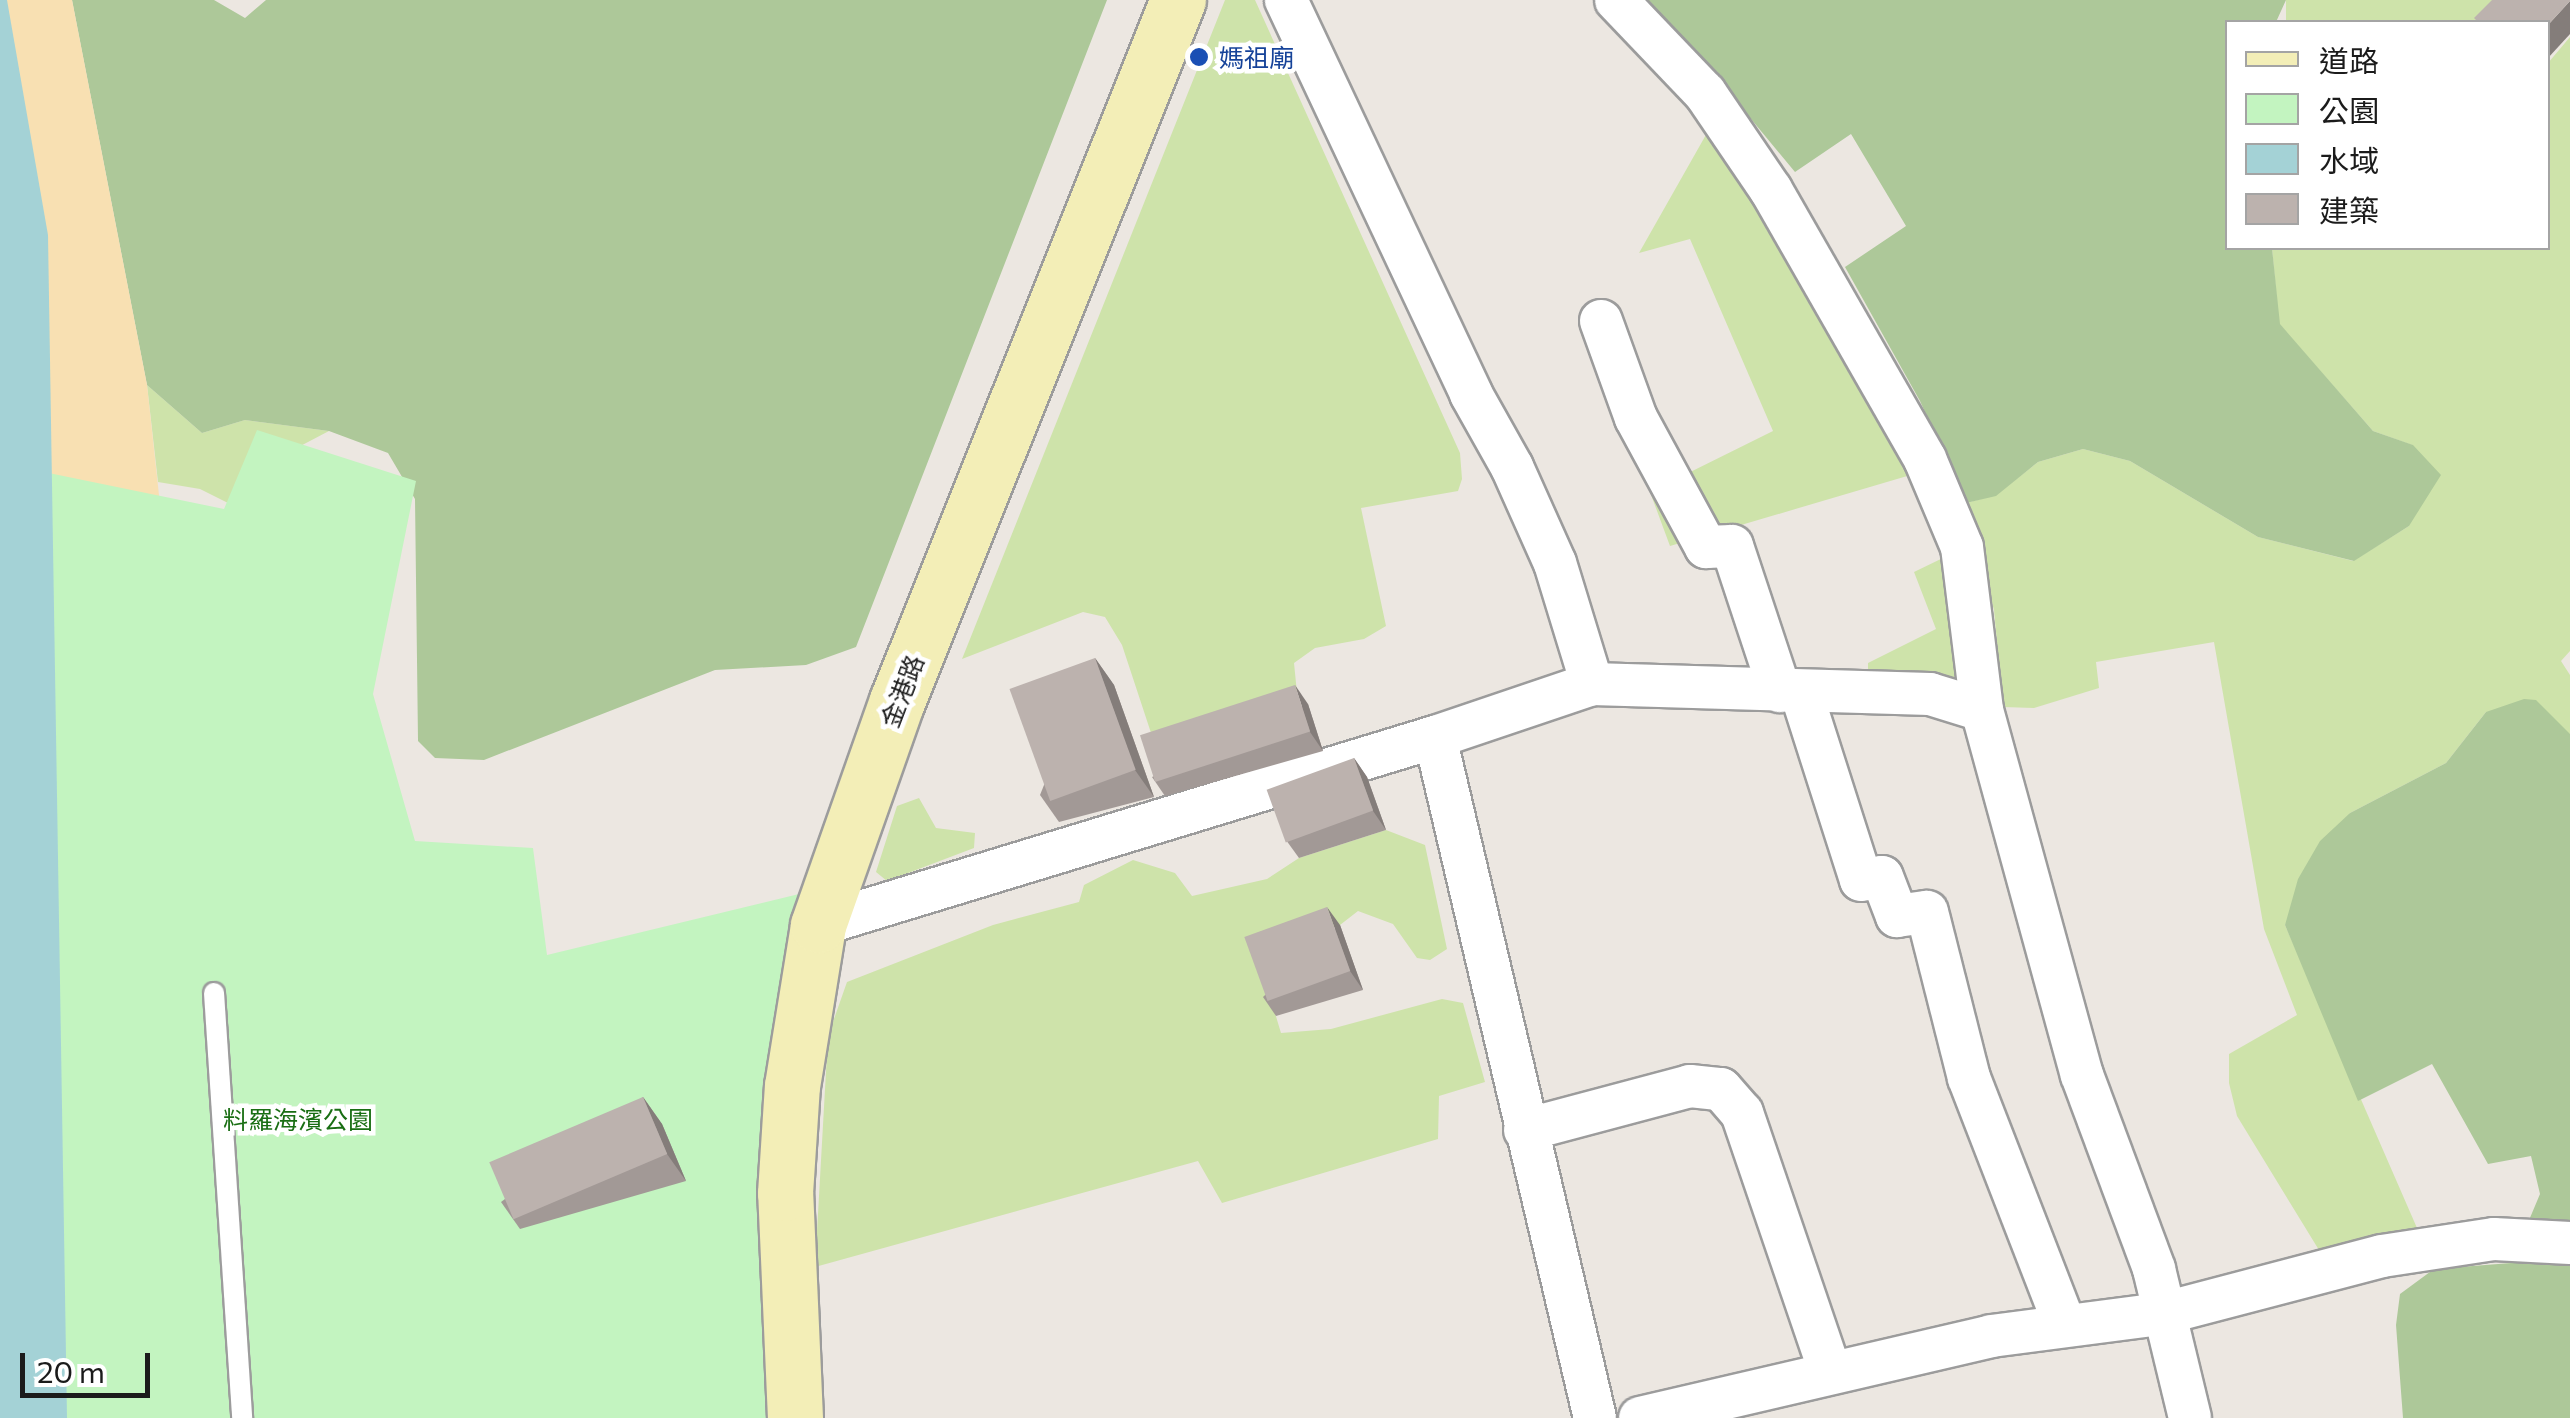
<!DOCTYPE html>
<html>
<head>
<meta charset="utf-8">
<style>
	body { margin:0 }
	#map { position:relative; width:2570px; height:1418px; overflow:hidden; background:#ece7e1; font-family:Commissioner,"Noto Sans TC",sans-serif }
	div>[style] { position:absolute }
	.grass>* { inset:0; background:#cee3aa; transform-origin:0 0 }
	.forest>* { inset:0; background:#adc899 }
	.sand>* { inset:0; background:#f8e0b2 }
	.park>* { inset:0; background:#c3f4c0 }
	.water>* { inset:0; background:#a4d2d6 }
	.roads { filter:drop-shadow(2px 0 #9c9c9c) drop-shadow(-2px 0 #9c9c9c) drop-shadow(0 2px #9c9c9c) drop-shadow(0 -2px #9c9c9c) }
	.lane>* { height:20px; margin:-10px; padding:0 10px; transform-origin:10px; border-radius:10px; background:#fff }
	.street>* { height:42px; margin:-21px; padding:0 21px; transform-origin:21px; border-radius:21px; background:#fff }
	.secondary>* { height:55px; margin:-27.5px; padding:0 27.5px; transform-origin:27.5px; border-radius:27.5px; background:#f3eeb7 }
	.wall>* { inset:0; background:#a29996 }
	.shaded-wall>* { inset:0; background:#847d7a }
	.building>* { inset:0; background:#bcb2ae; transform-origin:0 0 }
	.dots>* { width:28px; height:28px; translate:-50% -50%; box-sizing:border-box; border:5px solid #fff; border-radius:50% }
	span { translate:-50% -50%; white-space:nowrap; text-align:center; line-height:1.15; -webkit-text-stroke:9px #fff; paint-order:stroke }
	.transit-label { font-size:25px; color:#164399 }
	.left { translate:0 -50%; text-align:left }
	.street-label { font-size:25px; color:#1b1b1b }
	.park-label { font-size:25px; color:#196e13 }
	.legend { position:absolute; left:2225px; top:20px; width:325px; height:230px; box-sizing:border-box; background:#fff; border:2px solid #a4a4a4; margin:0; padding:12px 18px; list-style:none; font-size:30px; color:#1b1b1b }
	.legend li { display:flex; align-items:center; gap:20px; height:50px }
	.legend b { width:50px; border:2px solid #a4a4a4 }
	.scale { position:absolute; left:20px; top:1353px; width:130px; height:45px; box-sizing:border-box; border:5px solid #1b1b1b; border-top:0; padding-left:12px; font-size:30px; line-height:35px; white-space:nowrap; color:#1b1b1b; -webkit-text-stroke:8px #fff; paint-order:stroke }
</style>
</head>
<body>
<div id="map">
	<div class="grass">
		<div style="clip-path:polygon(1225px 0,1255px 0,1460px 453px,1462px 479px,1458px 491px,1361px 508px,1386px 626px,1364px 639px,1315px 648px,1294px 663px,1297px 693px,1154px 742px,1122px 645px,1105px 617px,1083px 612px,962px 659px)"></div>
		<div style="left:2286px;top:0;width:231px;height:24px"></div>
		<div style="clip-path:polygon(2570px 37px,2570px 651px,2561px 661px,2570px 675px,2570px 734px,2486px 712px,2446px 763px,2350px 813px,2285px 925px,2417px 1228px,2322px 1255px,2237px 1116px,2229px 1083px,2229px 1054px,2297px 1015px,2264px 929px,2214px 642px,2096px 662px,2099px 688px,2034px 708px,2003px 707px,1994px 610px,1966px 503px,1996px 495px,2038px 462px,2083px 449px,2130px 461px,2258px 537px,2353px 561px,2409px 526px,2412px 445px,2373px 431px,2279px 324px,2272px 248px,2548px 248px,2548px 63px)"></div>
		<div style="clip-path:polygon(1707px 133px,1767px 214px,1914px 474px,1670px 546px,1650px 492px,1773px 431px,1690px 239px,1639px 253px)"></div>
		<div style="clip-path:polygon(147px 385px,202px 433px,245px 420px,329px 431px,287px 453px,258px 518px,200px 489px,158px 482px)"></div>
		<div style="clip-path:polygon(1947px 556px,1969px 688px,1868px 678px,1868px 663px,1936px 629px,1914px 572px)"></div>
		<div style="clip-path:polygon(919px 798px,936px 828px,975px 833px,974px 848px,887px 881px,876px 872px,897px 806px)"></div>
		<div style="clip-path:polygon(1386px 830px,1425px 845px,1447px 949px,1430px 960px,1417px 958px,1393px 924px,1358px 911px,1340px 925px,1256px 950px,1281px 1033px,1331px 1029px,1442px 999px,1463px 1003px,1485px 1082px,1439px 1096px,1438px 1139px,1222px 1203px,1198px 1161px,815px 1267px,828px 1036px,847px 982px,993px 925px,1079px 902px,1084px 885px,1133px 860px,1175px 873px,1192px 896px,1267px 879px,1299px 858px)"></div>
	</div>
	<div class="forest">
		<div style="clip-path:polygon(72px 0,214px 0,245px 18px,266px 0,1107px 0,856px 647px,806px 665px,715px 670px,484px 760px,435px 758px,418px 741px,415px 499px,388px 453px,329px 431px,245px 420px,202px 433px,147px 385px)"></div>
		<div style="clip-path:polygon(1641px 0,2286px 0,2276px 22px,2228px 22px,2228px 248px,2272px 248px,2280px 324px,2373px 431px,2413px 445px,2441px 475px,2409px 526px,2354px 561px,2258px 537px,2130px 461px,2083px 449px,2038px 462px,1996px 496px,1966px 503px,1920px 401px,1845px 267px,1906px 226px,1851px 134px,1795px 172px,1694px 50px)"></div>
		<div style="clip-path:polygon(2524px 699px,2536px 700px,2570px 734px,2570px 1418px,2403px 1418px,2396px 1325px,2400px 1294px,2434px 1269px,2511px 1263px,2540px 1194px,2531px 1156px,2488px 1164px,2432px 1064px,2358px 1101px,2285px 925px,2298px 879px,2320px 841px,2350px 813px,2446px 763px,2486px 712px)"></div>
	</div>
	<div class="sand">
		<div style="clip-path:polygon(0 0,72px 0,147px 385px,164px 541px,0 1418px)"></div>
	</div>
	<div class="park">
		<div style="clip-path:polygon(257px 430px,416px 481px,373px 694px,415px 841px,533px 848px,547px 955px,832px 886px,795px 1418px,0 1418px,0 463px,224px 509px)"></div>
	</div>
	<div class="water">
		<div style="clip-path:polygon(0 0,7px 0,48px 235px,67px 1418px,0 1418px)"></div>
	</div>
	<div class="roads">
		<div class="lane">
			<div style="left:214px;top:993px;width:426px;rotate:86.2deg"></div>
		</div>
		<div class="street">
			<div style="left:1286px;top:0;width:435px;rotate:64.8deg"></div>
			<div style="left:1471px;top:394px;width:84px;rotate:60.7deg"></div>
			<div style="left:1512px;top:467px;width:105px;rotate:65.9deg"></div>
			<div style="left:1555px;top:563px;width:127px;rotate:73deg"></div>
			<div style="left:1592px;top:684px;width:166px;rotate:161.3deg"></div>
			<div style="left:1616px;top:0;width:129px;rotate:46.3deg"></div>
			<div style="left:1705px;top:93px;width:117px;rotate:55.8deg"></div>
			<div style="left:1771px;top:190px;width:310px;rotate:60.2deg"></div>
			<div style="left:1925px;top:459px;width:95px;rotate:67.2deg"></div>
			<div style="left:1962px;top:547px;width:164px;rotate:83deg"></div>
			<div style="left:1601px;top:321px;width:103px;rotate:70.2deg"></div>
			<div style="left:1636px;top:418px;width:147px;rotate:61.5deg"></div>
			<div style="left:1706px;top:547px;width:26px;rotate:-2deg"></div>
			<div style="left:1732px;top:546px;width:153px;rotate:71.7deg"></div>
			<div style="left:1592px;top:684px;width:338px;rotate:1.7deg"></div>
			<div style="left:1930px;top:694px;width:54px;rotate:17.1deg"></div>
			<div style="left:1982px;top:710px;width:378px;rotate:74.7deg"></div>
			<div style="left:2082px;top:1075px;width:207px;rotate:69.6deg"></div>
			<div style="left:2154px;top:1269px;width:153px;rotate:76.4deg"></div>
			<div style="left:1801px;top:692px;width:197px;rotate:72.3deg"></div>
			<div style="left:1861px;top:880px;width:21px;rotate:-8deg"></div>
			<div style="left:1882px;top:877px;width:42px;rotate:69deg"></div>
			<div style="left:1897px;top:916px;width:30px;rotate:-8deg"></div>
			<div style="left:1927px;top:912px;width:171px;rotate:75.8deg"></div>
			<div style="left:1969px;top:1078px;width:265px;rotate:68.8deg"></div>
			<div style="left:818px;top:925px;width:645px;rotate:-16.95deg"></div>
			<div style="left:1435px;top:737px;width:700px;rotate:76.78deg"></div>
			<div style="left:1525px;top:1130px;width:171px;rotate:-14.9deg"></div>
			<div style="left:1690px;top:1086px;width:31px;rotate:6deg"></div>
			<div style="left:1721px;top:1089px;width:32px;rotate:49deg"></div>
			<div style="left:1742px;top:1113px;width:273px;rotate:71.2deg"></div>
			<div style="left:1640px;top:1418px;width:360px;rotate:-13.1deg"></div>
			<div style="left:1991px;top:1336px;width:171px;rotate:-7.4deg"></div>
			<div style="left:2161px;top:1314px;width:228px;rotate:-14.7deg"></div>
			<div style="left:2382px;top:1256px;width:113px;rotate:-8.6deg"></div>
			<div style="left:2494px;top:1239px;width:76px;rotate:3deg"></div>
		</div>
		<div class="secondary">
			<div style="left:795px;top:1418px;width:225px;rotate:-92.5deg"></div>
			<div style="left:785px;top:1193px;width:107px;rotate:-86.3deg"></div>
			<div style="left:792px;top:1086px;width:163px;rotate:-80.8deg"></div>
			<div style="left:818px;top:925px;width:238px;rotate:-70.6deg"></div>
			<div style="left:897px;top:701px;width:755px;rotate:-68.16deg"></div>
		</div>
	</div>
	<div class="wall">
		<div style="clip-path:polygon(1095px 658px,1114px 685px,1154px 797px,1059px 822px,1040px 795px)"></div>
		<div style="clip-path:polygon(1308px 704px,1323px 751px,1165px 796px,1152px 777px)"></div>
		<div style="clip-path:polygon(1354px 758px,1367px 777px,1386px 830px,1299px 858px,1286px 840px)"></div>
		<div style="clip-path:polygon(1340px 925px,1363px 990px,1276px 1016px,1263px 997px)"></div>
		<div style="clip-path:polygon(643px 1097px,662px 1124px,686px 1181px,520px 1229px,501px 1202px)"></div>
	</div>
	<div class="shaded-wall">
		<div style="clip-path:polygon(2570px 1px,2570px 34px,2548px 58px,2548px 25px)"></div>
		<div style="clip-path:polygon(1095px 658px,1114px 685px,1154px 797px,1135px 770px)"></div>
		<div style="clip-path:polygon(1295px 685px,1308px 704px,1323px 751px,1310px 732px)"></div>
		<div style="clip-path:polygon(1354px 758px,1367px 777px,1386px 830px,1373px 811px)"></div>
		<div style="clip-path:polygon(1327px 907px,1340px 925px,1363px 990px,1350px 971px)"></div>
		<div style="clip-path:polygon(643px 1097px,662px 1124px,686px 1181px,667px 1154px)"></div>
	</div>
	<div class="building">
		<div style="clip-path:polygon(2492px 0,2570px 0,2570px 1px,2548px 25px,2548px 22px,2478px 22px,2474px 18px)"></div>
		<div style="left:1095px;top:658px;width:119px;height:91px;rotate:70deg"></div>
		<div style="left:1295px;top:685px;width:49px;height:163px;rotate:72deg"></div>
		<div style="left:1354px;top:758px;width:56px;height:93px;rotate:70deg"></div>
		<div style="left:1327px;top:907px;width:68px;height:88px;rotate:70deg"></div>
		<div style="left:643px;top:1097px;width:62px;height:167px;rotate:67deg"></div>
	</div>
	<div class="dots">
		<div style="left:1199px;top:57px;background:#1a4fb4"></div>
	</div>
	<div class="transit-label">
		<span class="left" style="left:1219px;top:57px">媽祖廟</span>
	</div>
	<div class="street-label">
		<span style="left:902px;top:691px;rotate:-69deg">金港路</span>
	</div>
	<div class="park-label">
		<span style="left:298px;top:1119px">料羅海濱公園</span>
	</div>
	<ul class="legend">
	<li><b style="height:12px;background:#f3eeb7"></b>道路</li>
	<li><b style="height:28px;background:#c3f4c0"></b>公園</li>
	<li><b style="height:28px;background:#a4d2d6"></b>水域</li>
	<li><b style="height:28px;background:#bcb2ae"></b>建築</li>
	</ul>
	<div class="scale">20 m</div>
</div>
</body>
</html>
